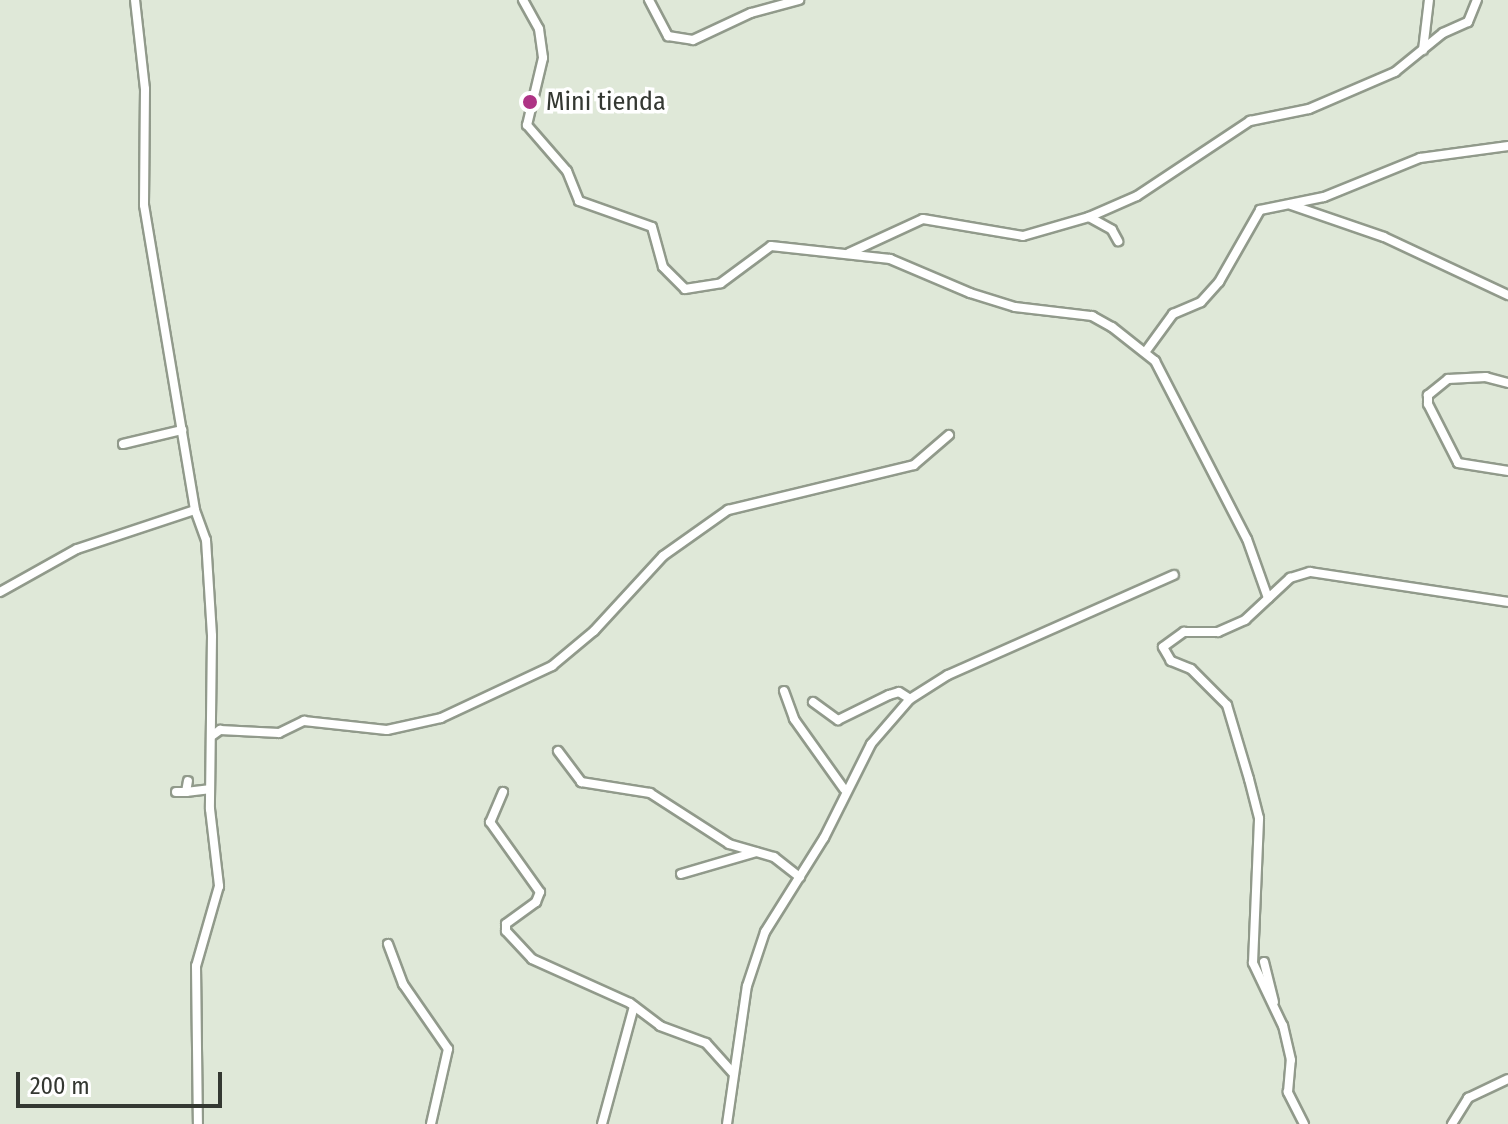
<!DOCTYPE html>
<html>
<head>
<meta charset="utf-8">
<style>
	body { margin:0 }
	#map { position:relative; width:1508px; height:1124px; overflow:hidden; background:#dfe8d8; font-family:"Fira Sans Condensed",sans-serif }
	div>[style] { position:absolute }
	.roads { filter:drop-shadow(2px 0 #919a8b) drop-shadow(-2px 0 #919a8b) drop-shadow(0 2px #919a8b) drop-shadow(0 -2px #919a8b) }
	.minor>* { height:8px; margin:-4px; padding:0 4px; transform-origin:4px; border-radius:4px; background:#fff }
	.dots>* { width:22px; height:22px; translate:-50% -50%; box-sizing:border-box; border:4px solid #fff; border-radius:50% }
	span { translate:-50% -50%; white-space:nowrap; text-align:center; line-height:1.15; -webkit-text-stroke:7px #fff; paint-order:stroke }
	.poi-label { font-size:26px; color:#343832 }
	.left { translate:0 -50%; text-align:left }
	.scale { position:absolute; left:16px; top:1072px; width:206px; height:36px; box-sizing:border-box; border:4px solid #343832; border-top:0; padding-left:10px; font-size:24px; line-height:28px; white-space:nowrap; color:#343832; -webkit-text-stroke:6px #fff; paint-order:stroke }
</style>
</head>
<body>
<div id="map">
	<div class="roads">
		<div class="minor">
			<div style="left:135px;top:0;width:90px;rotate:83.6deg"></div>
			<div style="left:145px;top:89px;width:116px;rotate:90.5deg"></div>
			<div style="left:144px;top:205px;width:309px;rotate:80.5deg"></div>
			<div style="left:195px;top:510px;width:32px;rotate:70deg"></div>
			<div style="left:206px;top:540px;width:96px;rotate:86.4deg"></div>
			<div style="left:212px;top:636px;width:173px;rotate:90.7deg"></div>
			<div style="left:210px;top:809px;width:78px;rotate:83.3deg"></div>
			<div style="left:219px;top:886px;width:83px;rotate:106deg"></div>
			<div style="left:196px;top:966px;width:158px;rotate:89.3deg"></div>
			<div style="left:523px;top:0;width:33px;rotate:61deg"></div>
			<div style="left:539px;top:29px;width:29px;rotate:82deg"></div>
			<div style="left:543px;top:58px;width:69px;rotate:103.4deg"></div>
			<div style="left:527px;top:125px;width:61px;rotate:49deg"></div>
			<div style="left:567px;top:171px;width:32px;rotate:68deg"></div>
			<div style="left:579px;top:201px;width:77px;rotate:19.6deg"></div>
			<div style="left:652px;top:227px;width:41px;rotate:74.6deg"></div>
			<div style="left:663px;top:267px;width:31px;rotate:45deg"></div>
			<div style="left:685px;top:289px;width:36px;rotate:-9deg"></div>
			<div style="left:721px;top:283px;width:62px;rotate:-36.5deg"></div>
			<div style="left:771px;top:246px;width:120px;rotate:6.2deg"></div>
			<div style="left:890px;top:259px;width:87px;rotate:23deg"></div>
			<div style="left:970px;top:293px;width:47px;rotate:17.3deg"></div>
			<div style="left:1015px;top:307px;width:78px;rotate:6.7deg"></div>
			<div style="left:1092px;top:316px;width:23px;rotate:29deg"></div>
			<div style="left:1112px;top:327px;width:55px;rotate:38.3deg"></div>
			<div style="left:1155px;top:361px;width:200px;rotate:62.7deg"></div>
			<div style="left:1247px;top:539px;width:63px;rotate:70.4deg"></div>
			<div style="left:649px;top:0;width:41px;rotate:62.2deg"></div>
			<div style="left:668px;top:36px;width:25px;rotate:9deg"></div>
			<div style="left:693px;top:40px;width:64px;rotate:-25deg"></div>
			<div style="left:751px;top:13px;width:50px;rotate:-15.2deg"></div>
			<div style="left:1423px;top:50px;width:50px;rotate:-83.2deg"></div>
			<div style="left:1291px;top:205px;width:98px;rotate:19deg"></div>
			<div style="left:1384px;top:237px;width:137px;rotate:25.1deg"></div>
			<div style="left:1089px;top:217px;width:26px;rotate:29deg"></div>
			<div style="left:1112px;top:230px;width:13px;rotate:61deg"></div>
			<div style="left:849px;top:253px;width:81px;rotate:-24.7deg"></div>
			<div style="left:923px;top:219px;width:101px;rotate:9.6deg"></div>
			<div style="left:1023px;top:236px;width:69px;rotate:-16.1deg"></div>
			<div style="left:1089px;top:217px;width:52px;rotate:-23.6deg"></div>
			<div style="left:1137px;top:196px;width:136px;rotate:-33.6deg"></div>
			<div style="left:1250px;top:121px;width:60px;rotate:-11.5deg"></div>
			<div style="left:1309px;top:109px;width:94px;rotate:-23.3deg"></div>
			<div style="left:1395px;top:72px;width:62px;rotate:-39.1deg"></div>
			<div style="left:1443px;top:33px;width:27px;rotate:-24deg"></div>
			<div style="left:1468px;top:22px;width:24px;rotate:-68deg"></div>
			<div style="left:1146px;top:351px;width:46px;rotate:-53.9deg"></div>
			<div style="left:1173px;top:314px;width:30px;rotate:-23deg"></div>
			<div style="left:1201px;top:302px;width:27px;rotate:-48deg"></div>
			<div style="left:1219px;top:282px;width:83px;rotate:-60.3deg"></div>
			<div style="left:1260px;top:210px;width:65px;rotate:-11.5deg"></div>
			<div style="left:1324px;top:197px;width:104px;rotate:-22.1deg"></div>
			<div style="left:1420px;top:158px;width:89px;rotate:-7.8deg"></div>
			<div style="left:1508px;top:383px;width:23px;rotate:-165deg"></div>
			<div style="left:1486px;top:377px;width:38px;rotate:177deg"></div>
			<div style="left:1448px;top:379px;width:26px;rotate:141deg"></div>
			<div style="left:1428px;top:395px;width:9px;rotate:90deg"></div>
			<div style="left:1428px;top:404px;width:66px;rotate:63deg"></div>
			<div style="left:1458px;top:463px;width:51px;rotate:9.1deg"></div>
			<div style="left:123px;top:444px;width:61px;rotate:-13.3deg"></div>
			<div style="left:0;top:592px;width:88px;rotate:-29.2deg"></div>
			<div style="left:77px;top:549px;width:124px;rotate:-18.3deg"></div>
			<div style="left:784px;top:691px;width:30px;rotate:70deg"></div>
			<div style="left:794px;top:719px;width:86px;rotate:54.5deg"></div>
			<div style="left:813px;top:702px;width:31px;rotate:36deg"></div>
			<div style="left:838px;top:720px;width:57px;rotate:-26.1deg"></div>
			<div style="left:889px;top:695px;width:10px;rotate:-17deg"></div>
			<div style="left:899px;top:692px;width:13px;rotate:32deg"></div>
			<div style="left:213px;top:735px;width:9px;rotate:-36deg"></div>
			<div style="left:220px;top:730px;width:59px;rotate:2.9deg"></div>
			<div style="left:279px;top:733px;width:28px;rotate:-26deg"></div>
			<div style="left:304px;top:721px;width:83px;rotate:6.2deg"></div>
			<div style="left:387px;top:730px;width:55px;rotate:-12.5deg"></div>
			<div style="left:441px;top:718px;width:123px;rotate:-25.1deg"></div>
			<div style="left:552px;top:666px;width:55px;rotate:-39.8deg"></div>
			<div style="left:594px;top:631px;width:102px;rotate:-47.4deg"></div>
			<div style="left:663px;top:556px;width:80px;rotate:-35.3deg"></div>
			<div style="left:728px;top:510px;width:191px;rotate:-13.6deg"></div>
			<div style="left:914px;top:465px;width:46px;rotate:-40.6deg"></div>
			<div style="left:558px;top:751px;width:39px;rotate:53deg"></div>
			<div style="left:581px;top:782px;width:70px;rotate:9.1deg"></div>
			<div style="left:650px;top:793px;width:94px;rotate:32.8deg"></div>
			<div style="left:729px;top:844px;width:47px;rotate:16.1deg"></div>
			<div style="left:774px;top:857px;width:33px;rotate:38deg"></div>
			<div style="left:176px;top:792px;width:10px"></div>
			<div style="left:186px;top:792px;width:11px;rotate:-80deg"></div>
			<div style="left:186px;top:792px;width:23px;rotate:-7deg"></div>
			<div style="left:503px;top:792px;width:33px;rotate:113deg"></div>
			<div style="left:490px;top:822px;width:86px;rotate:54.5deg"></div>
			<div style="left:540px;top:892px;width:11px;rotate:112deg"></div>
			<div style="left:536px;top:902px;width:37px;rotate:144deg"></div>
			<div style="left:506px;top:924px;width:7px;rotate:90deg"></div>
			<div style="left:506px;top:931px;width:38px;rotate:47deg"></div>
			<div style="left:532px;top:959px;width:107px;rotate:24.2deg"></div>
			<div style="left:630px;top:1003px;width:38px;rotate:37deg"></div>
			<div style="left:660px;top:1026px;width:49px;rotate:20.3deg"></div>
			<div style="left:706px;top:1043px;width:40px;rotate:48deg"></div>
			<div style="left:681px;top:874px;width:78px;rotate:-16.3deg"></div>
			<div style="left:388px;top:944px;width:43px;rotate:69.4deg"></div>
			<div style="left:403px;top:984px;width:79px;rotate:55.3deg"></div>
			<div style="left:448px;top:1049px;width:77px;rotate:102.8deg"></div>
			<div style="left:1264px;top:962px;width:41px;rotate:76deg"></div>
			<div style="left:602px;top:1124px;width:122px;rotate:-74.8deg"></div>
			<div style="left:727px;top:1124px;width:139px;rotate:-81.8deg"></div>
			<div style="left:747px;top:986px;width:57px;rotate:-71.6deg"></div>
			<div style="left:765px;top:932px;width:111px;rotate:-57.9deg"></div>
			<div style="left:824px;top:838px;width:105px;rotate:-63.4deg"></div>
			<div style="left:871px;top:744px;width:60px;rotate:-49.1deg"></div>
			<div style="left:910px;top:699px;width:45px;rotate:-32.3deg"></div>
			<div style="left:948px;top:675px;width:247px;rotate:-23.9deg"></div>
			<div style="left:1304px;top:1124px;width:36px;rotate:-117deg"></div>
			<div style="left:1288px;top:1092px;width:32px;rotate:-85deg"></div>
			<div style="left:1291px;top:1060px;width:35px;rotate:-103deg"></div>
			<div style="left:1283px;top:1026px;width:70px;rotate:-115.5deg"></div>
			<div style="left:1253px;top:963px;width:145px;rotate:-87.6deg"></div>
			<div style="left:1259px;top:818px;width:40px;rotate:-104.4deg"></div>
			<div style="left:1249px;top:779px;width:77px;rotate:-106.6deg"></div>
			<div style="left:1227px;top:705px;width:51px;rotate:-135deg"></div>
			<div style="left:1191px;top:669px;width:22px;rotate:-158deg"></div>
			<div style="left:1171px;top:661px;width:16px;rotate:-120deg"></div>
			<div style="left:1163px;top:647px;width:26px;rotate:-36deg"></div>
			<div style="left:1184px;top:632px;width:34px"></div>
			<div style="left:1218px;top:632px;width:30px;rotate:-24deg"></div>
			<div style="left:1245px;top:620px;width:62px;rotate:-43deg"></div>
			<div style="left:1290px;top:578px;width:21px;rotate:-17deg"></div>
			<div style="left:1310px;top:572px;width:200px;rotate:8.6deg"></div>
			<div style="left:1452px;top:1124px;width:31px;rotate:-58deg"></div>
			<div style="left:1468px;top:1098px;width:44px;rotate:-25.4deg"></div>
		</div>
	</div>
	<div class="dots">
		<div style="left:530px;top:102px;background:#ae3385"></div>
	</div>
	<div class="poi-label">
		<span class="left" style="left:546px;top:102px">Mini tienda</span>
	</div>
	<div class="scale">200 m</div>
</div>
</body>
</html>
